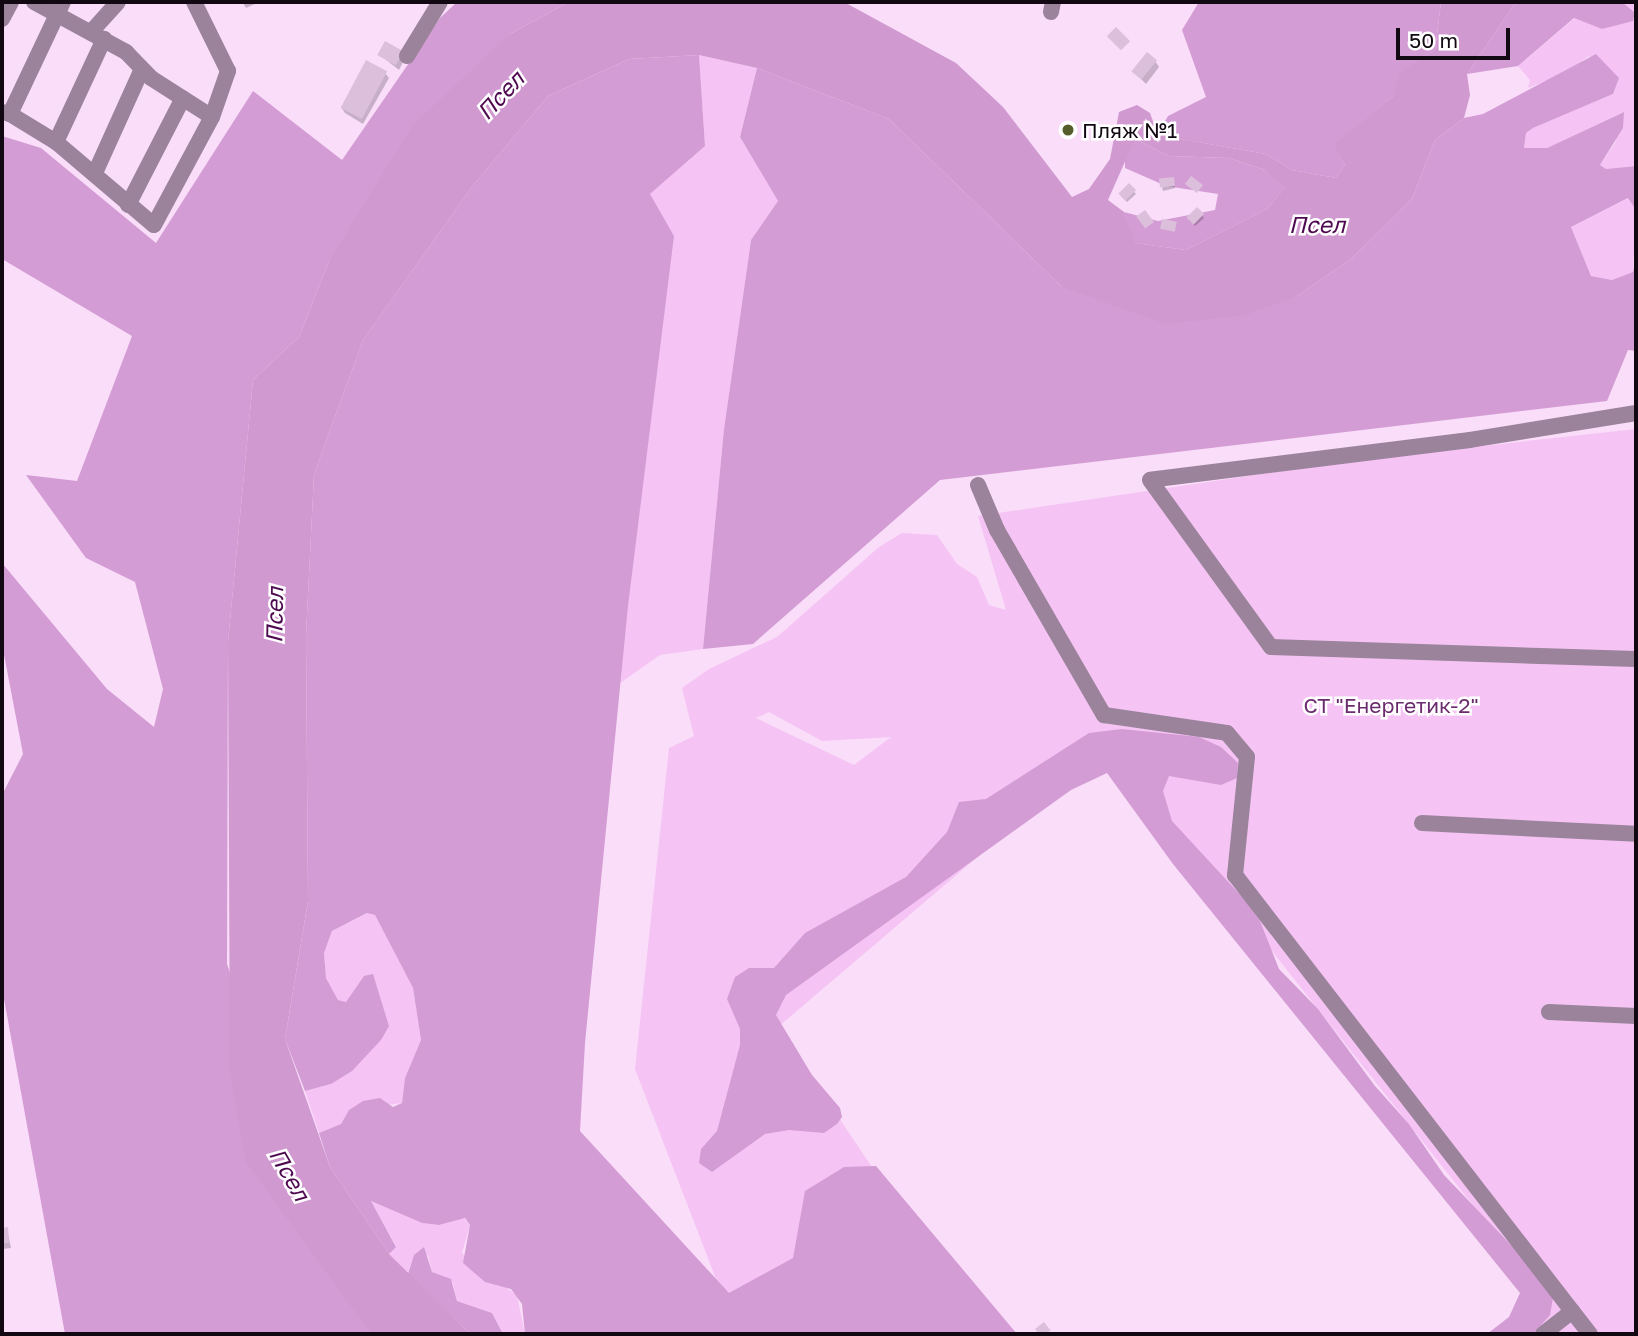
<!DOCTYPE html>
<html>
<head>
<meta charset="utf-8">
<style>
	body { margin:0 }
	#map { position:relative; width:1638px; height:1336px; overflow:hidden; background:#f9ddf9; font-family:"Golos Text",sans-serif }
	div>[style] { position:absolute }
	.green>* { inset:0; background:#f5c4f4 }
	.forest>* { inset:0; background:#d49cd4 }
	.water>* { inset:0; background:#d099d0 }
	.shadow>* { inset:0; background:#0003 }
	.building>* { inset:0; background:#dbbfdb; transform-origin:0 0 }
	.minor>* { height:16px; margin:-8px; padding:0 8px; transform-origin:8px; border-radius:8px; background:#9b839b }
	.dots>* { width:19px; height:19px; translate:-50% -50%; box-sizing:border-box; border:4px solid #fff; border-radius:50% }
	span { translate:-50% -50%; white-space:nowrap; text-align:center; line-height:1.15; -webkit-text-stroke:5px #fff; paint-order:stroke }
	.poi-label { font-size:21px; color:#110811 }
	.left { translate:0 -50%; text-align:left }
	.park-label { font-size:21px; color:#6c2b6e }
	.water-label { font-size:23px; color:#4e0950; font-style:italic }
	.frame { position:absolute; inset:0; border:4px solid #110811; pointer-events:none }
	.scale { position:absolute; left:1396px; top:28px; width:114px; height:32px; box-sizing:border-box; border:4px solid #110811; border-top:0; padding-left:9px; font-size:21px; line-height:24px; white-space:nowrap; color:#110811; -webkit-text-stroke:5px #fff; paint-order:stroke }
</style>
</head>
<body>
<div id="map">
	<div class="green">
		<div style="clip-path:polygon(1622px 2px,1636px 2px,1636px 166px,1606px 169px,1600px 165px,1615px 143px,1623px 112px,1547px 148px,1524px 148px,1526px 133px,1533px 128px,1613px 94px,1589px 56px,1561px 75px,1528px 88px,1530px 80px,1518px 66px,1575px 18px,1602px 29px,1634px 13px)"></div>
		<div style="clip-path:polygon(699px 55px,757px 68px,740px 137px,778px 201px,751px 240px,724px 429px,703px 649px,660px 655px,620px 683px,650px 194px,705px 146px)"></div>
		<div style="clip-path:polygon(1629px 198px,1636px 210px,1633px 272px,1612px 280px,1591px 276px,1571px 227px)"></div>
		<div style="clip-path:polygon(evenodd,1636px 429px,1636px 1334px,1514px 1334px,1551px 1304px,1109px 745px,778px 1027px,900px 1209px,728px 1310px,635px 1069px,669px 748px,694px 736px,682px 688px,709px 669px,777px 637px,879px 547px,902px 533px,937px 535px,957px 564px,977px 577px,989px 605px,1006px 610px,978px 516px,1364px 459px,1636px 429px,769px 712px,822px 741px,891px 737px,854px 765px,756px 718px,769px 712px)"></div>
		<div style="clip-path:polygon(368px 913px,375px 915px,413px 988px,421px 1040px,405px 1078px,402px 1103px,349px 1110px,341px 1124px,319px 1133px,305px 1091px,331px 1084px,364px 976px,352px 998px,345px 1002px,338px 1000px,326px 978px,324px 953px,332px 931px)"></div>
		<div style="clip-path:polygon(371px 1201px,422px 1223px,439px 1225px,464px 1218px,470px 1225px,462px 1253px,493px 1284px,502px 1284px,517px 1296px,525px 1334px,503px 1334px,492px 1313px,457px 1301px,453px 1283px,432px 1272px,428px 1255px,412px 1260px,408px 1274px,389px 1254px,396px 1246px)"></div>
	</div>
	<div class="forest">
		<div style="clip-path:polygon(457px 2px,569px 2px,510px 34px,329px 261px,299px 337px,253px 380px,228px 642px,227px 964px,329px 1271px,371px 1334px,65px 1334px,2px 988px,2px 795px,23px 754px,2px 644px,2px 563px,107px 689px,154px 727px,163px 689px,135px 582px,86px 558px,26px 475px,77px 481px,132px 336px,2px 259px,2px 136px,41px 148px,156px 243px,253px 91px,342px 160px,440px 18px)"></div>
		<div style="clip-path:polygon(1199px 2px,1441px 2px,1435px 50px,1400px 73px,1393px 96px,1335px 144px,1345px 165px,1336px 178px,1292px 170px,1266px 154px,1157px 135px,1168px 116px,1206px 97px,1182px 30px)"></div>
		<div style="clip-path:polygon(1516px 2px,1622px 2px,1635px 13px,1633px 21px,1602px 29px,1574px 18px,1518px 66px,1467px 74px)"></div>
		<div style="clip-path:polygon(1596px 54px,1619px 78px,1613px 94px,1533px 128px,1526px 133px,1524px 148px,1547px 148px,1624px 112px,1623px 128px,1600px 165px,1606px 169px,1636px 166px,1636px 210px,1628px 198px,1571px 227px,1591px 276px,1612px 280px,1633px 272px,1636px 257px,1636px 351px,1628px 350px,1607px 401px,940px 480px,753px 644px,703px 649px,724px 429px,751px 240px,778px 201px,740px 137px,757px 68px,889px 119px,1062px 287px,1297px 296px,1351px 259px,1412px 199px,1435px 140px,1464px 118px,1483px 114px)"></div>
		<div style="clip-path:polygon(699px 55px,705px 146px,650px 194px,674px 236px,628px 606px,585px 1043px,580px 1131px,729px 1293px,793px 1258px,805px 1191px,844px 1167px,876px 1166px,1017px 1334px,525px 1334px,522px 1304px,511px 1289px,485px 1282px,463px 1263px,470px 1225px,465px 1218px,439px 1225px,422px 1223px,371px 1201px,396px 1247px,389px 1254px,330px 1167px,319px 1133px,341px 1124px,349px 1110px,363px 1101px,380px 1098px,393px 1107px,402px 1103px,405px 1078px,421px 1040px,413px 988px,375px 915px,367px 913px,332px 931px,324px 953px,326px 978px,338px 1000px,346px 1002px,364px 976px,373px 974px,389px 1026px,381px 1040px,352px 1071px,331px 1084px,305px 1091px,285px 1039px,308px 901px,306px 635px,314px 474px,363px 340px,471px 188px,548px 96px,629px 59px)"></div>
		<div style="clip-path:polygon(1135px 139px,1169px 156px,1229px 158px,1265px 170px,1286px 186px,1267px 209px,1186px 250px,1134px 243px,1124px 212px,1158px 221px,1215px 210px,1218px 194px,1166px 186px,1125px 168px,1125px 155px)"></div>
		<div style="clip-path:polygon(1122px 729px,1199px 737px,1221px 747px,1238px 763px,1237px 778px,1221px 785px,1169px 776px,1163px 791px,1172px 821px,1245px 900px,1260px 921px,1279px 969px,1318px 1009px,1375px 1086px,1409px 1124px,1444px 1175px,1532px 1267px,1553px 1298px,1550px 1315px,1533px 1334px,1487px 1334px,1509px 1317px,1520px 1293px,1173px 864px,1107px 773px,1071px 790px,786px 995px,776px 1015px,812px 1075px,840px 1108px,842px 1117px,837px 1124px,824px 1133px,789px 1130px,765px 1134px,712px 1172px,699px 1163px,701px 1149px,717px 1131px,740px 1045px,740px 1029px,727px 999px,735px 977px,749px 968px,774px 968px,805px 933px,906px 877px,947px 832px,959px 802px,986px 799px,1089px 733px)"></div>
		<div style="clip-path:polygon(424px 1247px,432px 1272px,451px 1279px,457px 1301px,492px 1313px,503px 1334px,470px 1334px,408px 1274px,414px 1255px)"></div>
	</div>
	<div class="water">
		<div style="clip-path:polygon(evenodd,569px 2px,844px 2px,956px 63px,1003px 107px,1072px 197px,1089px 189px,1110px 159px,1119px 112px,1137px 105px,1150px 113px,1158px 135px,1266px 154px,1292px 170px,1336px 178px,1345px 165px,1334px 144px,1393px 96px,1399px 73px,1435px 50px,1441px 2px,1516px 2px,1467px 74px,1470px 95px,1464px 118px,1435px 140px,1412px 199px,1351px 259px,1297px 296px,1246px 315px,1166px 324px,1062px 287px,889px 119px,757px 68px,699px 55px,629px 59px,548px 96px,471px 188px,363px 340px,314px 474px,306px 635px,308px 901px,285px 1039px,330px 1167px,389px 1254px,470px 1334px,371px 1334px,246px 1162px,230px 1074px,228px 642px,253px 380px,299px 337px,329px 261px,413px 125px,510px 34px,569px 2px,1135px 139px,1169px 156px,1229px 158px,1265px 170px,1285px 187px,1267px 209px,1186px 250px,1135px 243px,1124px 212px,1108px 200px,1135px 139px)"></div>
	</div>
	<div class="shadow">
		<div style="clip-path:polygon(243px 3px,243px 2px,259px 2px,246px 8px)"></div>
		<div style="clip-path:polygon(386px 44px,405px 58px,399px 70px,380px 55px)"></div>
		<div style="clip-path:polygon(1155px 61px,1159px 67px,1146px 84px,1134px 72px)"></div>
		<div style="clip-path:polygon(385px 73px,389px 78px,363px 124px,345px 113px,341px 107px)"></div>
		<div style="clip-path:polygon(1174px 181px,1175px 188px,1163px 191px,1162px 188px)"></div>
		<div style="clip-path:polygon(1129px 186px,1136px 194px,1127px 202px,1121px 196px)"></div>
		<div style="clip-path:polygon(1197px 209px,1204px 218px,1195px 226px,1189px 220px)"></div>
		<div style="clip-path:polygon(7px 1229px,11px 1248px,2px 1249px,2px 1230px)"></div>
	</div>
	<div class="building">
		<div style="left:1116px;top:27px;width:20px;height:13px;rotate:45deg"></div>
		<div style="left:385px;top:41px;width:21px;height:16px;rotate:29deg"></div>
		<div style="left:1147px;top:52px;width:13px;height:25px;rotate:39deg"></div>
		<div style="left:366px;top:60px;width:24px;height:54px;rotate:28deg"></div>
		<div style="left:1191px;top:176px;width:15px;height:10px;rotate:37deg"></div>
		<div style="left:1174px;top:177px;width:9px;height:15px;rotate:84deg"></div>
		<div style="left:1129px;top:183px;width:10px;height:15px;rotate:45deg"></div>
		<div style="left:1197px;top:207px;width:10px;height:15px;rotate:45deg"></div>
		<div style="left:1145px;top:210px;width:15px;height:11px;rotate:53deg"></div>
		<div style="left:1162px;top:219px;width:15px;height:10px;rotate:11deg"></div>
		<div style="clip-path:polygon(8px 1227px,9px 1243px,2px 1243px,2px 1228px)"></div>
		<div style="clip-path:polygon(1044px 1322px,1051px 1331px,1039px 1334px,1035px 1329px)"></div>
	</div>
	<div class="minor">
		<div style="left:34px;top:2px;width:105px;rotate:28.5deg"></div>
		<div style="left:126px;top:52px;width:36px;rotate:46deg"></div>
		<div style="left:151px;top:78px;width:72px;rotate:32.6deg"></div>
		<div style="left:1051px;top:12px;width:10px;rotate:-79deg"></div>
		<div style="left:2px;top:19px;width:19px;rotate:-62deg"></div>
		<div style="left:91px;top:32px;width:40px;rotate:-48deg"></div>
		<div style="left:407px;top:56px;width:63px;rotate:-58.6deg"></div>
		<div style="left:2px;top:112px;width:8px;rotate:14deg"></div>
		<div style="left:10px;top:114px;width:124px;rotate:-64.7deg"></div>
		<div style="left:10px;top:114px;width:54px;rotate:31.3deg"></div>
		<div style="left:56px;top:142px;width:128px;rotate:40.3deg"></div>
		<div style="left:154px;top:225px;width:123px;rotate:-61.8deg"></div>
		<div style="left:212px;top:117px;width:49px;rotate:-70.8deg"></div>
		<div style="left:228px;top:71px;width:77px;rotate:-116.2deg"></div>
		<div style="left:56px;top:142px;width:114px;rotate:-65deg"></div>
		<div style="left:95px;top:173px;width:114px;rotate:-65.7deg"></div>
		<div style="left:128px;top:205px;width:120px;rotate:-62.8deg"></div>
		<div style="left:1636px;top:413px;width:168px;rotate:170.8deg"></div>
		<div style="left:1470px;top:440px;width:322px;rotate:172.9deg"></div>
		<div style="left:1150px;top:480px;width:206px;rotate:54.1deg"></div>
		<div style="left:1271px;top:647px;width:365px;rotate:1.9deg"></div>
		<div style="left:978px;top:485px;width:49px;rotate:67.1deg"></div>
		<div style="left:997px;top:530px;width:214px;rotate:60deg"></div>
		<div style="left:1104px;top:715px;width:124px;rotate:8.3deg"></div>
		<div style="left:1227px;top:733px;width:31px;rotate:50deg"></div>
		<div style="left:1247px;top:757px;width:119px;rotate:95.8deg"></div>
		<div style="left:1235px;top:875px;width:551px;rotate:52.3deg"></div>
		<div style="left:1422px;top:823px;width:214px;rotate:2.9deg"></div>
		<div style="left:1549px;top:1012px;width:87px;rotate:2.6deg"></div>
		<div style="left:1543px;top:1334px;width:37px;rotate:-38deg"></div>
		<div style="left:1572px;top:1311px;width:29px;rotate:52deg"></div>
	</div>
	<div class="dots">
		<div style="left:1068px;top:130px;background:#555d2b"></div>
	</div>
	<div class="poi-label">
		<span class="left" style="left:1082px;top:130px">Пляж №1</span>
	</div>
	<div class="park-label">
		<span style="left:1391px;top:705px">СТ "Енергетик-2"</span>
	</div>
	<div class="water-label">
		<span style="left:500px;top:95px;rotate:-47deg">Псел</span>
		<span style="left:1317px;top:224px">Псел</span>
		<span style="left:274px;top:615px;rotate:-89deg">Псел</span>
		<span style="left:290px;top:1174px;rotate:60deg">Псел</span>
	</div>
	<div class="frame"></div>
	<div class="scale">50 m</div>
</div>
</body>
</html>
